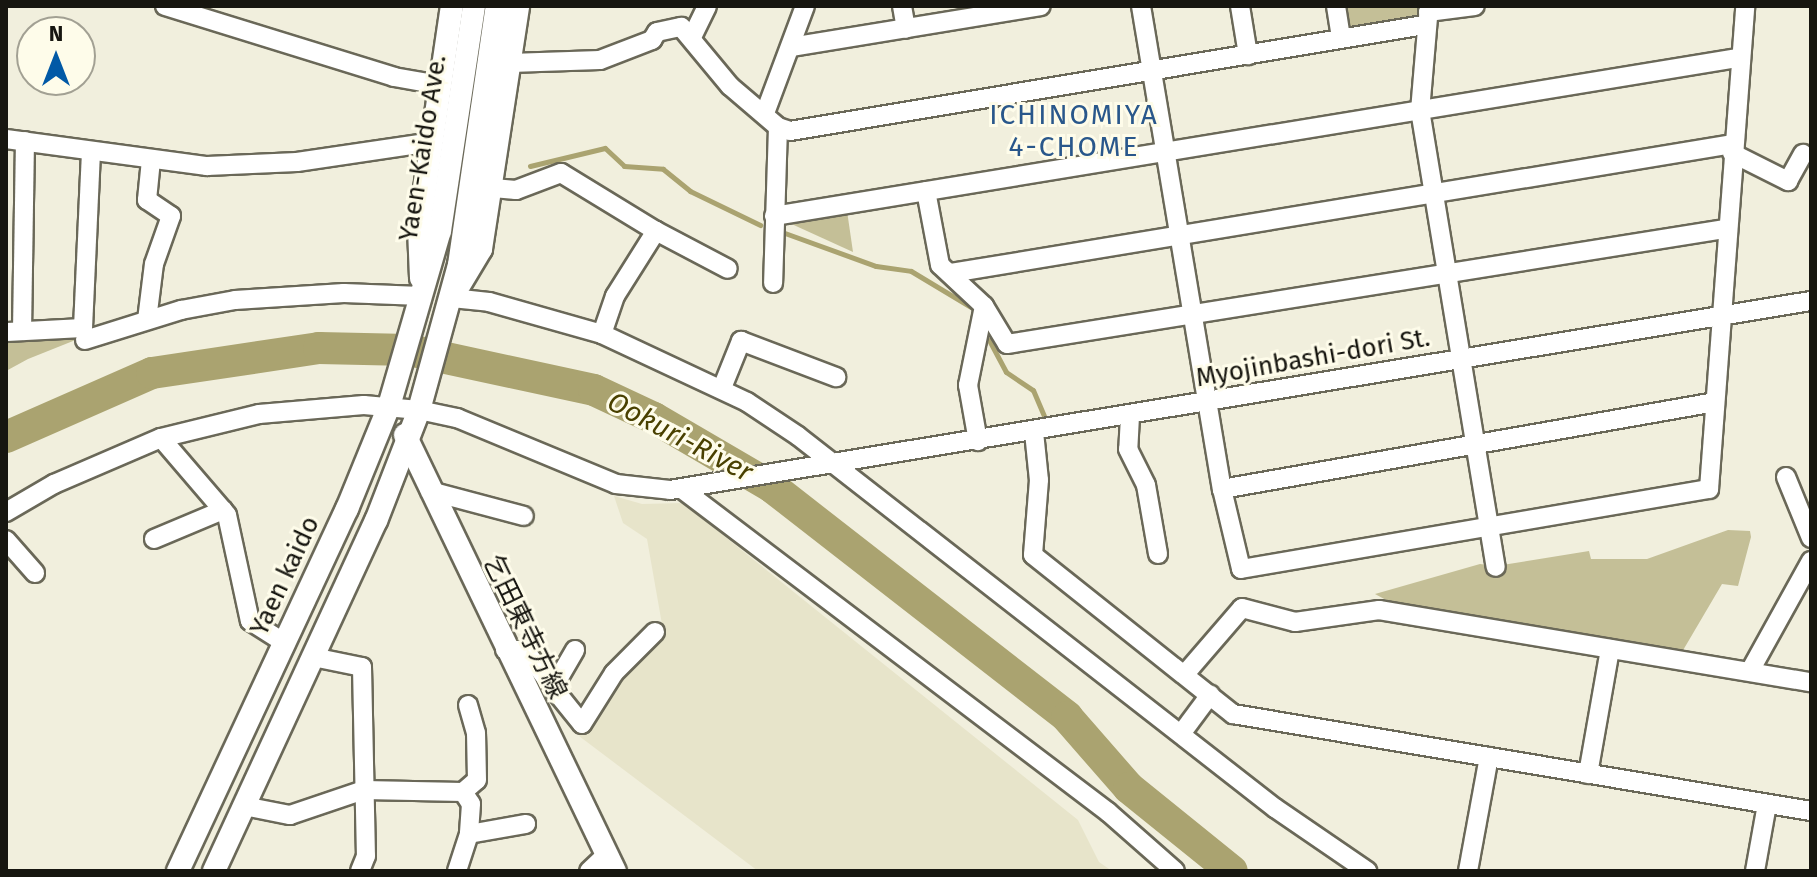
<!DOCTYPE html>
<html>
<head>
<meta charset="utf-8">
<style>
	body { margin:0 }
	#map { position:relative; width:1817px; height:877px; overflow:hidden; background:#f1efdd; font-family:"Fira Sans","Noto Sans JP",sans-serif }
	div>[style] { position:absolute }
	.built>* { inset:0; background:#e7e4ca }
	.green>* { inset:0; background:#c4bf97 }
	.stream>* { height:5px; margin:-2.5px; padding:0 2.5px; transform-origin:2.5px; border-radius:2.5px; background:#aaa370 }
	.river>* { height:32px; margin:-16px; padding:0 16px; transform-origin:16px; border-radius:16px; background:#aaa370 }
	.roads { filter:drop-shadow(2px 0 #6a6858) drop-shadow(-2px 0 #6a6858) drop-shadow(0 2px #6a6858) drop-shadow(0 -2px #6a6858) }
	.minor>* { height:18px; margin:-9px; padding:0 9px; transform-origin:9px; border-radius:9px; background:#fff }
	.major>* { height:22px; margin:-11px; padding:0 11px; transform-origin:11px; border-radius:11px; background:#fff }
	span { translate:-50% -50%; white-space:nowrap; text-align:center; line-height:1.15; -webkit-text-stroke:6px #fefcea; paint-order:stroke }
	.street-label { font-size:26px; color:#171610 }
	.neighbourhood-label { font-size:28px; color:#29578b; letter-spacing:2px }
	.water-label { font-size:28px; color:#494000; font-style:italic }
	.frame { position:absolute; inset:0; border:8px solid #171610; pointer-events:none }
	.north { position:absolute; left:16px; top:16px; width:80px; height:80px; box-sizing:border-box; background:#fefcea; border:2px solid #a2a093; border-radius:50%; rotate:0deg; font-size:22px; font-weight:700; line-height:32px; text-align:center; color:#171610 }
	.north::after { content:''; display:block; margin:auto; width:28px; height:36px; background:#0159a6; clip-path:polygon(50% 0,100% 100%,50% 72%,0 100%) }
</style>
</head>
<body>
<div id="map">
	<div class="built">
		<div style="clip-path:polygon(614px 496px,642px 504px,683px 503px,1078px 820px,1099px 862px,1112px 871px,758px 871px,579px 736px,620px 674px,663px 630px,647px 539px,623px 523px)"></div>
	</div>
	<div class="green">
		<div style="clip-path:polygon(1347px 6px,1417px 6px,1421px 11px,1412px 19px,1357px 30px,1350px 26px)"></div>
		<div style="clip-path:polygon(846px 204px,853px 252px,774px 216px)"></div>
		<div style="clip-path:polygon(83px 337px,28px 359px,6px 371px,6px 339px)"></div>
		<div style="clip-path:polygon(1728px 530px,1750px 531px,1751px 537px,1738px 586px,1722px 584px,1682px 652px,1399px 607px,1375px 594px,1480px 564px,1496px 566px,1589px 551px,1591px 559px,1647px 559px)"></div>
	</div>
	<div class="stream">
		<div style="left:530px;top:166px;width:77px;rotate:-13.5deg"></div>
		<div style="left:605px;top:148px;width:26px;rotate:43deg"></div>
		<div style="left:624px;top:166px;width:39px;rotate:4deg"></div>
		<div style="left:663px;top:169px;width:35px;rotate:39deg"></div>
		<div style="left:690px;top:191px;width:78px;rotate:25.9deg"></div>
		<div style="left:782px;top:232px;width:100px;rotate:19.9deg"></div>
		<div style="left:876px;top:266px;width:35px;rotate:8deg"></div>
		<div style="left:911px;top:271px;width:70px;rotate:31deg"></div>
		<div style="left:989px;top:340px;width:36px;rotate:62deg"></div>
		<div style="left:1006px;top:372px;width:32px;rotate:34deg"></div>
		<div style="left:1033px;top:390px;width:28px;rotate:67deg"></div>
	</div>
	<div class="river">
		<div style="left:6px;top:437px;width:159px;rotate:-23.7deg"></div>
		<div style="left:152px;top:373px;width:169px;rotate:-8.5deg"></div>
		<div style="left:319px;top:348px;width:90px;rotate:1.3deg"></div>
		<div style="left:409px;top:350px;width:189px;rotate:12.2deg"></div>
		<div style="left:594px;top:390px;width:66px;rotate:25deg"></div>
		<div style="left:654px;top:418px;width:137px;rotate:30.3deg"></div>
		<div style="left:772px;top:487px;width:374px;rotate:37.9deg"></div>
		<div style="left:1067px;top:717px;width:94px;rotate:48.9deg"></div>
		<div style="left:1129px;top:788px;width:132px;rotate:38.9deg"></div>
	</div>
	<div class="roads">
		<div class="minor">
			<div style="left:165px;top:6px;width:240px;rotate:17.2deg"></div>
			<div style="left:394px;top:77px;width:47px;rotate:9.9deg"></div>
			<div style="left:902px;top:6px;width:23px;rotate:80deg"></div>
			<div style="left:1141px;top:6px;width:490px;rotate:80.5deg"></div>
			<div style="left:1222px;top:489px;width:82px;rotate:76.6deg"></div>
			<div style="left:1241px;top:569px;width:475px;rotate:-9.7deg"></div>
			<div style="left:1709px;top:489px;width:484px;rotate:-85.7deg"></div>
			<div style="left:1240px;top:6px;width:50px;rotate:80.7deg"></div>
			<div style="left:1336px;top:6px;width:32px;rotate:81deg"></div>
			<div style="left:1429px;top:6px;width:104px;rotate:94.9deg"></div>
			<div style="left:1420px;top:110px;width:463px;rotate:80.6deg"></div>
			<div style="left:1428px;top:12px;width:47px;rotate:-7.3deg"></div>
			<div style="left:692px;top:37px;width:34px;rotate:-64deg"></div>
			<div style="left:791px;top:47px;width:253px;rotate:-9.3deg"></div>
			<div style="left:510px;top:63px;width:90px;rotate:-1.9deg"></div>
			<div style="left:600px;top:60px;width:56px;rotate:-21deg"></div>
			<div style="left:652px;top:40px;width:9px;rotate:-58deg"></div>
			<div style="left:657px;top:32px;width:25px;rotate:-12deg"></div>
			<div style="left:681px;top:27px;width:77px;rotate:50.3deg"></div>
			<div style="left:730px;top:86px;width:63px;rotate:40.5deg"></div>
			<div style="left:778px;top:127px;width:156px;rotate:91.8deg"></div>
			<div style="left:765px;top:113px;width:114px;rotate:-69.5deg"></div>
			<div style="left:778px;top:127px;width:13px;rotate:18deg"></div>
			<div style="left:790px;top:131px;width:643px;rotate:-9.49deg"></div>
			<div style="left:6px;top:139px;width:203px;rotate:7.7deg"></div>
			<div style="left:207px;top:166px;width:90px;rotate:-2.5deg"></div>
			<div style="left:297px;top:162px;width:136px;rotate:-8.4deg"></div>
			<div style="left:1732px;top:153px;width:63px;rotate:26.6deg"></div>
			<div style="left:1788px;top:181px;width:31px;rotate:-61deg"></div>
			<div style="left:493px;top:188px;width:23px;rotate:5deg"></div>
			<div style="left:516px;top:190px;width:48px;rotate:-20.7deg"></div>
			<div style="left:561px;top:173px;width:111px;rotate:31.4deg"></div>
			<div style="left:926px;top:191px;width:75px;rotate:79.3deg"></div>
			<div style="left:940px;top:265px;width:60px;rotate:43deg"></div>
			<div style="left:984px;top:306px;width:81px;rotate:101.4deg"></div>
			<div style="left:968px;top:385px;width:57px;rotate:79.9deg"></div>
			<div style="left:774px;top:216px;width:977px;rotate:-9.31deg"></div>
			<div style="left:951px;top:273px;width:793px;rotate:-9.37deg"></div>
			<div style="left:452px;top:298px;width:37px;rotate:6deg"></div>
			<div style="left:489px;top:302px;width:117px;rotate:15.8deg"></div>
			<div style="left:602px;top:334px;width:160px;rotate:25.1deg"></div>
			<div style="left:747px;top:402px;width:61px;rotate:33.7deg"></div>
			<div style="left:798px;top:436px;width:605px;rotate:37.95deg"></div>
			<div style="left:1275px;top:808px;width:112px;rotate:34.4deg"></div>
			<div style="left:984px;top:306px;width:44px;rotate:58.8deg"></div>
			<div style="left:1007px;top:344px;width:726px;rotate:-9.11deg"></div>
			<div style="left:147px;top:320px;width:56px;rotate:-82.9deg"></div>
			<div style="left:154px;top:264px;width:51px;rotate:-70.5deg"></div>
			<div style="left:171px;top:216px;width:29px;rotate:-146deg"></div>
			<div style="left:147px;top:200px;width:40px;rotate:-84.3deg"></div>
			<div style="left:22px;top:331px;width:190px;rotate:-89.1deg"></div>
			<div style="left:6px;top:332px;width:77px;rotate:-3deg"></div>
			<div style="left:83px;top:328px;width:177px;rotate:-87.4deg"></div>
			<div style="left:602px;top:334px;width:40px;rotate:-71.1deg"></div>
			<div style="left:615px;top:296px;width:77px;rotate:-57.8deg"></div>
			<div style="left:656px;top:231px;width:81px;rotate:27.8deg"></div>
			<div style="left:85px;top:340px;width:101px;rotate:-17.4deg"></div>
			<div style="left:181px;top:310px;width:55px;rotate:-10.5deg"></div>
			<div style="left:235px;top:300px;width:109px;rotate:-3.7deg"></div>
			<div style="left:344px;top:293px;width:77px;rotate:2.2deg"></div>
			<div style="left:722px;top:388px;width:51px;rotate:-68deg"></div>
			<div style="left:741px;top:341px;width:102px;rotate:20.8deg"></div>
			<div style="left:1130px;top:416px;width:33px;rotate:93deg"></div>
			<div style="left:1128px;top:449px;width:40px;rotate:63.4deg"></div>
			<div style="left:1146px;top:485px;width:70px;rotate:80.1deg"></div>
			<div style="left:1034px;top:432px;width:48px;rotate:84.1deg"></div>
			<div style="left:1039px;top:480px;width:75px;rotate:94.6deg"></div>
			<div style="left:1033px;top:555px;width:256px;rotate:38.5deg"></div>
			<div style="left:1233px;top:714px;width:586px;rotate:9.53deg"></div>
			<div style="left:161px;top:438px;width:101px;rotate:49.4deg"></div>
			<div style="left:227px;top:515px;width:108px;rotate:77.8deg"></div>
			<div style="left:250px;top:621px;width:41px;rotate:32.2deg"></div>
			<div style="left:1786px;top:477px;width:66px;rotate:67.7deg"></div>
			<div style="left:682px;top:489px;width:535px;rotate:37.17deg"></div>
			<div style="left:1108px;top:812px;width:89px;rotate:41.4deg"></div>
			<div style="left:1222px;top:489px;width:497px;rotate:-10deg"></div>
			<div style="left:430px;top:491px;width:97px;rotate:14.9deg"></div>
			<div style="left:6px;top:512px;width:56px;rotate:-30.3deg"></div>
			<div style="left:54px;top:484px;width:116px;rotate:-23.3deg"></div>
			<div style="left:161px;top:438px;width:101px;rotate:-13.8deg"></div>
			<div style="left:259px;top:414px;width:105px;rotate:-4.9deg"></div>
			<div style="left:364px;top:405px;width:55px;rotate:5.2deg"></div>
			<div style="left:419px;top:410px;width:39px;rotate:12deg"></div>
			<div style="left:457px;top:418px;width:172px;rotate:22.5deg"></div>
			<div style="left:616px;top:484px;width:54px;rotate:6.3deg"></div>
			<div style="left:670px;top:490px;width:1157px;rotate:-9.41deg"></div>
			<div style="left:154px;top:539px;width:75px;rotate:-22.8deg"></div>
			<div style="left:6px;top:540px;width:44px;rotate:48.7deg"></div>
			<div style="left:505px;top:650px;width:20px"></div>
			<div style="left:525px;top:650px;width:47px;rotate:53.6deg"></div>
			<div style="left:553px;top:688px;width:44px;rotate:-59.9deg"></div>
			<div style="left:313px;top:657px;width:50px;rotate:11.5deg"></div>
			<div style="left:362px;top:667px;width:189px;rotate:88.8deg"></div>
			<div style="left:366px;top:856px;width:16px;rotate:112deg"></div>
			<div style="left:1750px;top:671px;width:126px;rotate:-61deg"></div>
			<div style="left:1185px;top:674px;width:87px;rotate:-49.2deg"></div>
			<div style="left:1242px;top:608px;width:55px;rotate:14.8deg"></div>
			<div style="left:1295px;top:622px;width:85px;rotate:-8.1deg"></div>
			<div style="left:1379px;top:610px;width:438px;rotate:9.5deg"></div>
			<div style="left:553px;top:688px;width:46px;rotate:51.1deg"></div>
			<div style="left:582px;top:724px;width:60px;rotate:-57.9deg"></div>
			<div style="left:614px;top:673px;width:58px;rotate:-45deg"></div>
			<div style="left:1181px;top:734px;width:49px;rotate:-53.4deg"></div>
			<div style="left:1588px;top:774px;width:127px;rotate:-80deg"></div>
			<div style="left:463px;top:792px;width:18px;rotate:-41deg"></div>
			<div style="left:477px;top:780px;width:47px;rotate:-91.2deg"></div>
			<div style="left:476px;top:733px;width:29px;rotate:-106deg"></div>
			<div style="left:244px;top:806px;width:47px;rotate:11.1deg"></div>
			<div style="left:290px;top:815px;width:78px;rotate:-18.7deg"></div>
			<div style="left:364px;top:790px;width:99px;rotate:1.2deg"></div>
			<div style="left:463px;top:792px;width:14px;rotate:56deg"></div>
			<div style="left:471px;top:804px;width:30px;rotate:94deg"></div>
			<div style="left:469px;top:834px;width:39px;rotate:108deg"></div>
			<div style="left:469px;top:834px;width:58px;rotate:-10deg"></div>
			<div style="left:589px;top:871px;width:25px;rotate:-43deg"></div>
			<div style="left:1468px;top:871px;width:116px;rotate:-79.6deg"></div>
			<div style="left:1755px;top:871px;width:68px;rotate:-79.8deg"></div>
		</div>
		<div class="major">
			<div style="left:421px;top:278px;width:49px;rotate:-92.3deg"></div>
			<div style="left:419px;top:229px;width:225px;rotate:-81.6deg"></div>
			<div style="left:460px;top:284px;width:41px;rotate:-59deg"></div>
			<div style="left:481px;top:249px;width:246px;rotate:-81.3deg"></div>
			<div style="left:405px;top:435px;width:484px;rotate:64.3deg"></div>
			<div style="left:178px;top:871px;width:400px;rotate:-65deg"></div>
			<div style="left:347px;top:509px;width:111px;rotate:-67.8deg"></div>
			<div style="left:389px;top:406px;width:182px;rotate:-73.8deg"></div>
			<div style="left:440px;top:231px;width:228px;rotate:-81.4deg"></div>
			<div style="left:214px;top:871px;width:386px;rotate:-65.2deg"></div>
			<div style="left:376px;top:521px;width:119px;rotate:-68.8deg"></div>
			<div style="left:419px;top:410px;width:150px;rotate:-74.6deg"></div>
			<div style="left:459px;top:265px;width:262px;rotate:-81.7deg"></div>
		</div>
	</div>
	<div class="street-label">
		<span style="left:423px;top:148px;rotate:-81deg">Yaen-Kaido Ave.</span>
		<span style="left:1313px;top:358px;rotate:-10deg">Myojinbashi-dori St.</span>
		<span style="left:285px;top:576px;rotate:-65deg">Yaen kaido</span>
		<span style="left:525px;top:627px;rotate:64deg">乞田東寺方線</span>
	</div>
	<div class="neighbourhood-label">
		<span style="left:1074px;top:131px">ICHINOMIYA<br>4-CHOME</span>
	</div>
	<div class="water-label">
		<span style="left:680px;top:437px;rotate:28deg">Ookuri-River</span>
	</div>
	<div class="frame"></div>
	<div class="north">N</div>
</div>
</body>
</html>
